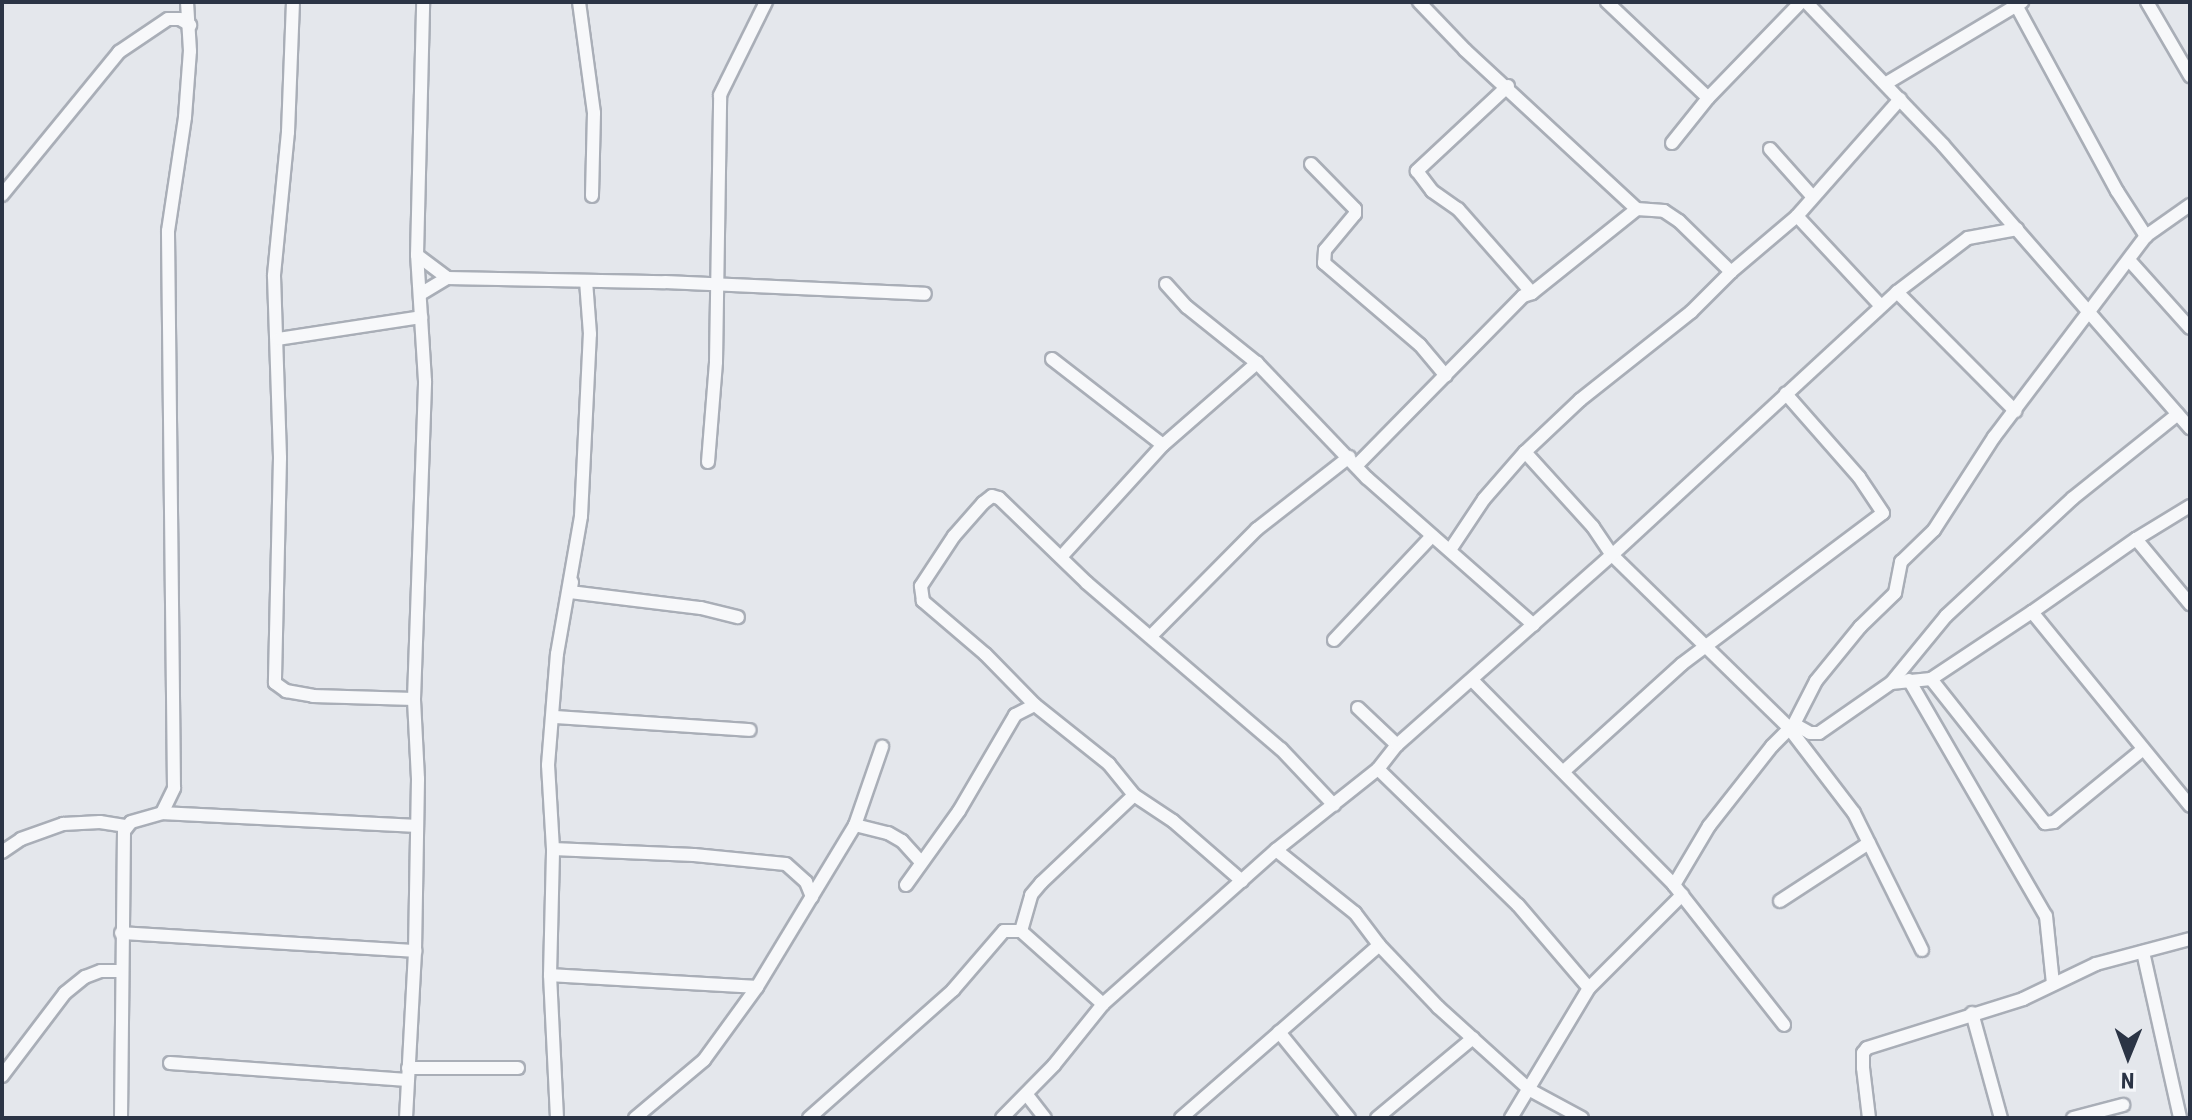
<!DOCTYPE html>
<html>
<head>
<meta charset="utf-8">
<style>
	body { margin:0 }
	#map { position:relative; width:2192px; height:1120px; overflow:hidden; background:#e4e7ec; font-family:"Roboto Condensed",sans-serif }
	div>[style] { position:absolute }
	.roads { filter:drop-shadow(2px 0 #a9aeb7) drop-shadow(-2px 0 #a9aeb7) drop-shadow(0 2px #a9aeb7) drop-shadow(0 -2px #a9aeb7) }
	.minor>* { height:12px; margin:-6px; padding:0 6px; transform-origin:6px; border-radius:6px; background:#f7f8fa }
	span { translate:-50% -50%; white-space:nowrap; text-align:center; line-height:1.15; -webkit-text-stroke:6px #f4f6f9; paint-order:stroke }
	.frame { position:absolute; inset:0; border:4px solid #2b3445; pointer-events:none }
	.north { position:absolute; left:2088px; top:1016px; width:80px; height:80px; -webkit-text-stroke:6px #f4f6f9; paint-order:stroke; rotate:181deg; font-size:22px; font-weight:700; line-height:32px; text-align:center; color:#2b3445 }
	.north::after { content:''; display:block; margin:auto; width:28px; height:36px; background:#2b3445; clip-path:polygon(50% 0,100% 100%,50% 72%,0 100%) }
</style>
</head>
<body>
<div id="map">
	<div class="roads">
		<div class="minor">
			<div style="left:293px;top:2px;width:130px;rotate:92.2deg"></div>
			<div style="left:288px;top:132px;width:145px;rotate:95.6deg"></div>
			<div style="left:274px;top:276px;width:182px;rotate:88.1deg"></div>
			<div style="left:280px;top:458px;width:225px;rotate:91.3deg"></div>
			<div style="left:275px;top:683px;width:14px;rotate:36deg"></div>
			<div style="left:286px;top:691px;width:27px;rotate:10deg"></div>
			<div style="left:313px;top:696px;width:101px;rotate:1.7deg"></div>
			<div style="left:579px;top:2px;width:112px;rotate:82.3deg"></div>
			<div style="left:594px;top:113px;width:83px;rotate:91.4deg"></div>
			<div style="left:1419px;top:2px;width:66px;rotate:46.2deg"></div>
			<div style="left:1465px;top:50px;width:234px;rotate:42.8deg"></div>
			<div style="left:1607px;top:2px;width:139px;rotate:43.5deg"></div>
			<div style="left:1806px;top:2px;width:198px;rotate:46.2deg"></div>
			<div style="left:1943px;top:145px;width:376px;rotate:48.9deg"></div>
			<div style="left:2147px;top:2px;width:86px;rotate:59.8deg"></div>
			<div style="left:2016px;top:5px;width:212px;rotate:61.5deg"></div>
			<div style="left:2117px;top:191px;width:54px;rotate:57.2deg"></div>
			<div style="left:1885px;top:84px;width:160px;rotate:-30.9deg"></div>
			<div style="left:1508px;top:86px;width:125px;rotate:137deg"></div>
			<div style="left:1417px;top:171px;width:25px;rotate:53deg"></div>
			<div style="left:1432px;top:191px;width:32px;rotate:35deg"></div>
			<div style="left:1458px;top:209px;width:112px;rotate:48.6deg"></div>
			<div style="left:1672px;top:143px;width:58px;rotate:-51.3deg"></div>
			<div style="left:1708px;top:98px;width:134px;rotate:-45.9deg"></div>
			<div style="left:1770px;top:149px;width:63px;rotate:48.2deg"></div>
			<div style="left:1311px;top:164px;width:63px;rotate:45.6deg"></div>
			<div style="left:1355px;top:209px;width:5px;rotate:90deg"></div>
			<div style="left:1355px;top:214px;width:47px;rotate:129.8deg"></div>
			<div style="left:1325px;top:250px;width:13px;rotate:94deg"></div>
			<div style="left:1324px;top:263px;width:126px;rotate:40.5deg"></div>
			<div style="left:1420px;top:345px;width:40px;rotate:50deg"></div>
			<div style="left:2px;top:195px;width:185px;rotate:-50.7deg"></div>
			<div style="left:119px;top:52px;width:59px;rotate:-34deg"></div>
			<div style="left:168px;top:19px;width:12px"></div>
			<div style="left:180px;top:19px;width:12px;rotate:31deg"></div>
			<div style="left:1797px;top:216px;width:123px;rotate:47deg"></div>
			<div style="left:417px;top:255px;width:38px;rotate:37deg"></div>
			<div style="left:2129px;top:260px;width:91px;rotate:48.1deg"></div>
			<div style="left:1166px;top:284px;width:31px;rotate:48deg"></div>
			<div style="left:1187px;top:307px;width:90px;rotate:38.7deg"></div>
			<div style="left:1257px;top:363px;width:159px;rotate:46.3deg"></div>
			<div style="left:1367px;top:478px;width:222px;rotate:41.4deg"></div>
			<div style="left:1897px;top:292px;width:168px;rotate:45.2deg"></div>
			<div style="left:422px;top:293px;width:29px;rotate:-31deg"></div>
			<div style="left:447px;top:278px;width:218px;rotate:1.1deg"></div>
			<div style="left:665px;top:282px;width:260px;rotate:2.6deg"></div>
			<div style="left:278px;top:339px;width:145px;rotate:-8.7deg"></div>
			<div style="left:1052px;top:359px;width:140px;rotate:37.8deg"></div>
			<div style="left:1163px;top:445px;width:125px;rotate:-41.1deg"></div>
			<div style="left:1525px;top:452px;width:101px;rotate:47.8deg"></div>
			<div style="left:1593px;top:527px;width:34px;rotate:56deg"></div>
			<div style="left:1612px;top:555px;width:248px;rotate:44.3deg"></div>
			<div style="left:1789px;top:728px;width:107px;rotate:52.6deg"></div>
			<div style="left:1854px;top:813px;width:153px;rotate:63.6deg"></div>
			<div style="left:708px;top:462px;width:100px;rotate:-85.4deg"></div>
			<div style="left:716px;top:362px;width:267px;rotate:-89.1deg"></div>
			<div style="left:720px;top:95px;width:104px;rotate:-63.7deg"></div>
			<div style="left:1356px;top:466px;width:238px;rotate:-45.5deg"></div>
			<div style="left:1523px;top:296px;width:9px;rotate:-18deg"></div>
			<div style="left:1532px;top:293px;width:134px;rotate:-38.7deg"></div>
			<div style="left:1637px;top:209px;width:27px;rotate:4deg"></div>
			<div style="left:1664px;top:211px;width:18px;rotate:34deg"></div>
			<div style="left:1679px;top:221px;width:73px;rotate:44.4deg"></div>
			<div style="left:2190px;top:506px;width:63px;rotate:148.6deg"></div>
			<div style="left:2136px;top:539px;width:127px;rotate:144.9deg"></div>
			<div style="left:2032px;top:612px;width:250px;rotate:50.8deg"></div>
			<div style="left:2136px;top:539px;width:85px;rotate:50.3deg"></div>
			<div style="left:1450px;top:550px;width:61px;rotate:-56.3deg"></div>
			<div style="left:1484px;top:499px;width:62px;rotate:-48.9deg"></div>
			<div style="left:1525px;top:452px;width:76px;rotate:-43.4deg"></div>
			<div style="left:1580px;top:400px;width:142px;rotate:-38.4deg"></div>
			<div style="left:1691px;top:312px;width:57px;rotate:-45deg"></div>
			<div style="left:1731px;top:272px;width:87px;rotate:-40.3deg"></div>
			<div style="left:1797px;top:216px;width:156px;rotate:-48.6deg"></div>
			<div style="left:1061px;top:557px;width:151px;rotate:-47.7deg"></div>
			<div style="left:572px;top:582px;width:10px;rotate:101deg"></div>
			<div style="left:570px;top:592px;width:132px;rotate:7deg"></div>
			<div style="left:701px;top:608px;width:38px;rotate:14deg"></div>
			<div style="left:1151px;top:636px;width:151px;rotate:-45.3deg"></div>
			<div style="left:1257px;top:529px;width:117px;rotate:-38deg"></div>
			<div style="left:1334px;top:640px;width:143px;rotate:-46.7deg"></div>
			<div style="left:1931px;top:679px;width:184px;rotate:51.6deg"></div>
			<div style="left:2045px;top:823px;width:9px;rotate:-6deg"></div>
			<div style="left:2054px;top:822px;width:114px;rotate:-39.3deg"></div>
			<div style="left:1909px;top:680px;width:273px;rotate:59.9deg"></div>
			<div style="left:2046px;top:916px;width:68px;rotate:84.1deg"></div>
			<div style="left:1473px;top:681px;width:286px;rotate:45.4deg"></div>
			<div style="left:1674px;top:885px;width:178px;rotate:51.8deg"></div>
			<div style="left:1891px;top:683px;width:87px;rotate:-50.6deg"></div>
			<div style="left:1946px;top:616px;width:173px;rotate:-42.9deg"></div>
			<div style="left:2073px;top:498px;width:134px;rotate:-38.7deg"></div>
			<div style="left:1358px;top:708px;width:54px;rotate:43.5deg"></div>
			<div style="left:554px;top:717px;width:196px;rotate:3.8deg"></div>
			<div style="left:1794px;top:724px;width:18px;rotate:29deg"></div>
			<div style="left:1810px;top:733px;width:9px"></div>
			<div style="left:1819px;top:733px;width:88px;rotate:-34.8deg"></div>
			<div style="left:1891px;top:683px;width:40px;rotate:-5.7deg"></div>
			<div style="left:1931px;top:679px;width:121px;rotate:-33.6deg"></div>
			<div style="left:1378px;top:769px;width:195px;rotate:44.2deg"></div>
			<div style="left:1518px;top:905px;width:109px;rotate:49.5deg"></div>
			<div style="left:1589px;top:988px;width:152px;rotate:121deg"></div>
			<div style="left:1564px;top:771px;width:159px;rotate:-42.2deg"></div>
			<div style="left:1682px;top:664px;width:251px;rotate:-36.9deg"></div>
			<div style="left:1883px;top:513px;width:43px;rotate:-123.7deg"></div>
			<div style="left:1859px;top:477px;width:111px;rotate:-131.3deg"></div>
			<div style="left:162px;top:813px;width:255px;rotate:2.9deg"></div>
			<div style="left:855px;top:825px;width:34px;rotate:14deg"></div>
			<div style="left:888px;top:833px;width:16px;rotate:30deg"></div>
			<div style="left:902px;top:841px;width:28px;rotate:48deg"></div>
			<div style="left:553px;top:849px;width:141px;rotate:2.4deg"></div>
			<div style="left:694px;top:855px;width:92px;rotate:5.6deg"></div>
			<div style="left:786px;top:864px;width:27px;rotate:42deg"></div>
			<div style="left:806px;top:882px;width:16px;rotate:68deg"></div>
			<div style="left:1276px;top:850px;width:101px;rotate:38.6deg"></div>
			<div style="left:1355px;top:913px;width:40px;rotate:53deg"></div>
			<div style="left:1379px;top:945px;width:86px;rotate:46.4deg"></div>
			<div style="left:1438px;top:1007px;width:124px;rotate:42.1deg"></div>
			<div style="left:1530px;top:1090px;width:59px;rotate:28.3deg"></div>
			<div style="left:2px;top:852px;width:23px;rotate:-34deg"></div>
			<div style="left:21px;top:839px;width:45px;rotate:-19.7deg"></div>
			<div style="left:63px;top:824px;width:37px;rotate:-3deg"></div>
			<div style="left:100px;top:822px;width:25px;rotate:9deg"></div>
			<div style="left:1242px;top:881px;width:91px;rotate:-139deg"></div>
			<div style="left:1173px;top:821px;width:47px;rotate:-146.3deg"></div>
			<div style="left:1134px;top:795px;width:40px;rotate:-129deg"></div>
			<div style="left:1109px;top:764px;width:95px;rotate:-141.4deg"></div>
			<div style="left:1035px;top:705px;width:71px;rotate:-134.4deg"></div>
			<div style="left:985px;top:654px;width:82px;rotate:-139.5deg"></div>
			<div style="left:923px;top:601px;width:15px;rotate:-98deg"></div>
			<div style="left:921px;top:586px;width:60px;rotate:-56.6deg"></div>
			<div style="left:954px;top:536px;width:44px;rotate:-48.7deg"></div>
			<div style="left:983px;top:503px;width:11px;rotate:-38deg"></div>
			<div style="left:992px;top:496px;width:7px;rotate:16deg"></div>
			<div style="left:999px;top:498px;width:122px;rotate:44deg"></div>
			<div style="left:1087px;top:583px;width:255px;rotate:40.6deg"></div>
			<div style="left:1281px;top:749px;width:77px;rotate:46.6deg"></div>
			<div style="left:906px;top:885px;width:91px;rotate:-54.4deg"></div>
			<div style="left:959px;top:811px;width:111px;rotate:-59.7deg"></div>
			<div style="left:1015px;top:715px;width:22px;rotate:-27deg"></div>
			<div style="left:1674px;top:885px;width:69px;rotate:-59.3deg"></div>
			<div style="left:1709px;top:826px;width:102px;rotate:-51.8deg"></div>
			<div style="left:1772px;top:746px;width:31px;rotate:-45deg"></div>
			<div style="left:1794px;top:724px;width:48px;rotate:-62.9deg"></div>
			<div style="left:1816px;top:681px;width:70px;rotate:-50.8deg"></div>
			<div style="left:1860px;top:627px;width:49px;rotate:-44.2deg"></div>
			<div style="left:1895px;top:593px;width:32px;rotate:-79deg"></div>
			<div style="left:1901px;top:562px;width:46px;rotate:-44.1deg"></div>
			<div style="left:1934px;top:530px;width:111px;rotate:-57.2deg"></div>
			<div style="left:1994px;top:437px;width:252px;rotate:-52.9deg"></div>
			<div style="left:2146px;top:236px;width:54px;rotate:-35.2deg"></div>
			<div style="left:1780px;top:901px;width:106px;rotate:-33.1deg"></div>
			<div style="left:1021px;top:931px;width:37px;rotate:-74deg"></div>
			<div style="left:1031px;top:895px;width:16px;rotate:-50deg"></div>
			<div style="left:1041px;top:883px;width:128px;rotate:-43.4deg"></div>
			<div style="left:121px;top:933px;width:295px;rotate:3.5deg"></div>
			<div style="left:2143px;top:952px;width:170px;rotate:77.4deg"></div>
			<div style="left:550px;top:975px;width:207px;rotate:3.3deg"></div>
			<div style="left:1589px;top:988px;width:132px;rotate:-45deg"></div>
			<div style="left:1972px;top:1013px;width:109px;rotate:74.6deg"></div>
			<div style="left:1279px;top:1032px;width:111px;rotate:50.9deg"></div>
			<div style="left:170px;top:1063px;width:238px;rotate:4.1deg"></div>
			<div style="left:408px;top:1068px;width:110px"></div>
			<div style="left:2px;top:1076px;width:104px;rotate:-52.8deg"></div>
			<div style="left:65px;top:993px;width:26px;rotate:-39deg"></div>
			<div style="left:85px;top:977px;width:17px;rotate:-21deg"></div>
			<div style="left:101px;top:971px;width:19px"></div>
			<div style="left:1027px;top:1095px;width:29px;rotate:52deg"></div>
			<div style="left:121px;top:1118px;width:287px;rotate:-89.4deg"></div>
			<div style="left:124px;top:831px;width:11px;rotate:-52deg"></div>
			<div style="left:131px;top:822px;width:32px;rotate:-16deg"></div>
			<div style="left:162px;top:813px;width:28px;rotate:-64deg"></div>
			<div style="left:174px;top:788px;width:557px;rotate:-90.62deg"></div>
			<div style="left:168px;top:231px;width:115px;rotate:-81.5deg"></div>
			<div style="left:185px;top:117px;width:66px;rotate:-85.7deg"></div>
			<div style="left:190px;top:51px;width:49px;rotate:-93.5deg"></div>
			<div style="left:406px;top:1118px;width:167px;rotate:-86.9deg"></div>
			<div style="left:415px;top:951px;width:172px;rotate:-89deg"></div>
			<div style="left:418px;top:779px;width:80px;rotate:-92.9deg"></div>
			<div style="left:414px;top:699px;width:318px;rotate:-88deg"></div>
			<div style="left:425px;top:381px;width:126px;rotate:-93.6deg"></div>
			<div style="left:417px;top:255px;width:253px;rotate:-88.6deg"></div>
			<div style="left:557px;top:1118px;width:143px;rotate:-92.8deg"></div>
			<div style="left:550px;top:975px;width:126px;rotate:-88.6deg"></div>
			<div style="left:553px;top:849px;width:84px;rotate:-93.4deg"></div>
			<div style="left:548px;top:765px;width:111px;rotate:-85.4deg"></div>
			<div style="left:557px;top:654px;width:140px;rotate:-80.1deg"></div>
			<div style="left:581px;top:516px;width:182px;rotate:-87.2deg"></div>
			<div style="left:590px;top:334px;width:53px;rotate:-94.3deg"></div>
			<div style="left:635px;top:1118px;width:90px;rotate:-40deg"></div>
			<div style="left:704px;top:1060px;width:90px;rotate:-54deg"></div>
			<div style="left:757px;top:987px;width:189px;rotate:-58.8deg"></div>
			<div style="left:855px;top:825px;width:83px;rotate:-70.9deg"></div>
			<div style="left:809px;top:1118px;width:193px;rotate:-41.6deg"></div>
			<div style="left:953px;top:990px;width:78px;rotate:-49.2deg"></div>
			<div style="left:1004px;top:931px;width:17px"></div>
			<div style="left:1021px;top:931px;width:110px;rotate:41.7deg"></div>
			<div style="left:1002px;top:1118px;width:74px;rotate:-45.5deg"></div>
			<div style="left:1054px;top:1065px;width:78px;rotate:-51.2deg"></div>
			<div style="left:1103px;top:1004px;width:232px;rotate:-41.7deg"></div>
			<div style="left:1276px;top:850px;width:130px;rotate:-38.5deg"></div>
			<div style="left:1378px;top:769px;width:31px;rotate:-52deg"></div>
			<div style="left:1397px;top:745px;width:287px;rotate:-41.5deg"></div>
			<div style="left:1612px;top:555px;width:388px;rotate:-42.7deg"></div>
			<div style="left:1897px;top:292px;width:89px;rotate:-37.3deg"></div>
			<div style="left:1968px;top:238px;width:50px;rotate:-10.4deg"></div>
			<div style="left:1181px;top:1118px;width:263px;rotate:-41.1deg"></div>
			<div style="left:1377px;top:1118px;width:125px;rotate:-39.8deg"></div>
			<div style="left:1869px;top:1118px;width:50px;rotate:-96.8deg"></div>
			<div style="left:1863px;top:1068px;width:15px;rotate:-90deg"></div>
			<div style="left:1863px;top:1053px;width:6px;rotate:-51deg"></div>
			<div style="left:1867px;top:1048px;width:164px;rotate:-17.4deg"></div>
			<div style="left:2023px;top:999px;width:81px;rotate:-25.6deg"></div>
			<div style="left:2096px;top:964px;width:97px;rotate:-14.9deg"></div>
			<div style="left:2073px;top:1118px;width:52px;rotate:-14.6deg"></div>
		</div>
	</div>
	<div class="frame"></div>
	<div class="north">N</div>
</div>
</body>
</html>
